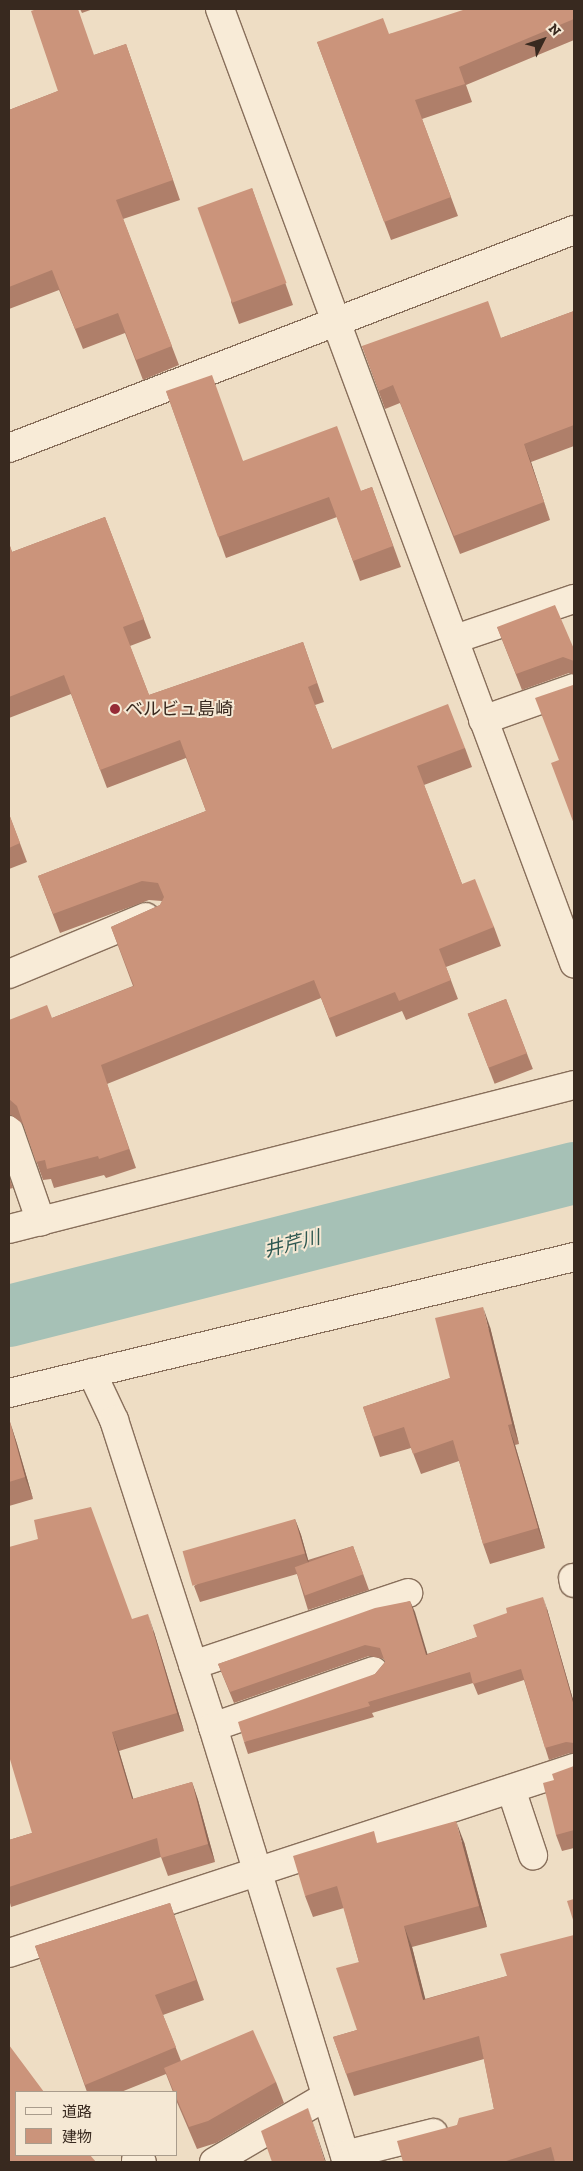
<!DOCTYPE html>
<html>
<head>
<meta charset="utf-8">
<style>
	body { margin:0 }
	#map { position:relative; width:583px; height:2171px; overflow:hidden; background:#eeddc4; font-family:"Zilla Slab","Noto Sans JP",serif }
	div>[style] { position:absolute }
	.river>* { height:62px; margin:-31px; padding:0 31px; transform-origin:31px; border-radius:31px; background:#a6c1b6 }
	.roads { filter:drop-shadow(1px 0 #886f5b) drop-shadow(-1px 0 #886f5b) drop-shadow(0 1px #886f5b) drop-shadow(0 -1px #886f5b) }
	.street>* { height:28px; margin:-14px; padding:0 14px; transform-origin:14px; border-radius:14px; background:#f8ebd7 }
	.wall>* { inset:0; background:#af7f6a; transform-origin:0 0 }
	.shaded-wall>* { inset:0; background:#8e6856 }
	.building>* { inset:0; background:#cb947b; transform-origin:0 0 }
	.dots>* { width:14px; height:14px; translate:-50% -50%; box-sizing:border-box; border:2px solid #f5e8d4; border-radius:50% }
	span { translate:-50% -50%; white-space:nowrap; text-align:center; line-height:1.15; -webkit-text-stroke:4px #f5e8d4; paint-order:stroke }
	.poi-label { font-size:18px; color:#38291f }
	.left { translate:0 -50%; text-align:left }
	.water-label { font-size:19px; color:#2e5851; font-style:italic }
	.frame { position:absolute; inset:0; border:10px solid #38291f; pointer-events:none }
	.legend { position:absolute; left:15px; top:2091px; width:162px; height:65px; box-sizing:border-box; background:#f5e8d4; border:1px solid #a99c8c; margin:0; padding:6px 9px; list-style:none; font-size:15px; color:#38291f }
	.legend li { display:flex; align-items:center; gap:10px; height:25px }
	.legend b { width:25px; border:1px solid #a99c8c }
	.north { position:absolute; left:518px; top:15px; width:50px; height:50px; -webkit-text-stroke:4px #f5e8d4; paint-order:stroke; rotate:49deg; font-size:14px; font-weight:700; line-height:20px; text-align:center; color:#38291f }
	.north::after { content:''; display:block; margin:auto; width:18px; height:22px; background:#38291f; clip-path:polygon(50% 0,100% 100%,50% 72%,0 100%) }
</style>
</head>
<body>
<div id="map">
	<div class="river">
		<div style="left:9px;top:1316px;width:583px;rotate:-14.2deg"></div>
	</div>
	<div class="roads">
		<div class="street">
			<div style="left:220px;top:9px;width:1018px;rotate:69.64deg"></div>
			<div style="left:9px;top:448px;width:606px;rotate:-21.1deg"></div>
			<div style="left:455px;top:639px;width:126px;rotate:-18.6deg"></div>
			<div style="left:483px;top:720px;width:96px;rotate:-19.4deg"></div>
			<div style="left:9px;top:974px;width:148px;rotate:-22.6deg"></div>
			<div style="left:9px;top:1130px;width:97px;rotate:70.8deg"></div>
			<div style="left:9px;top:1229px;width:583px;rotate:-14.3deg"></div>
			<div style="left:92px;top:1373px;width:52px;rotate:64.9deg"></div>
			<div style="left:114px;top:1420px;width:323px;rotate:72.1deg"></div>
			<div style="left:213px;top:1727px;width:455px;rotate:72.9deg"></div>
			<div style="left:9px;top:1393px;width:581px;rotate:-13.53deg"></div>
			<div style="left:573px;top:1578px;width:5px;rotate:79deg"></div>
			<div style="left:193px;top:1665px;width:227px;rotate:-18.5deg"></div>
			<div style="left:213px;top:1727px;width:170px;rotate:-19.2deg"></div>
			<div style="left:511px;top:1789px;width:70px;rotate:71.6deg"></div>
			<div style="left:9px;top:1953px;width:595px;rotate:-18.13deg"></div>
			<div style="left:345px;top:2155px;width:91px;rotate:-14deg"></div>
			<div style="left:136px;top:2160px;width:6px;rotate:18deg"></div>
			<div style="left:214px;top:2162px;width:129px;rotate:-30.4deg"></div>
		</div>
	</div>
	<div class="wall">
		<div style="clip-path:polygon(80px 9px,93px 9px,82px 13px)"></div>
		<div style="clip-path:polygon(574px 9px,574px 40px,466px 85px,472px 102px,422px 119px,458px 216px,391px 240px,317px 42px,389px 34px)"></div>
		<div style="clip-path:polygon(126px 44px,180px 200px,123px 219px,179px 365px,143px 380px,125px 333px,83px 349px,59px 290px,9px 309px,9px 110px,58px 91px,94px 55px)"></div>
		<div style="clip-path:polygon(252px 188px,293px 305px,239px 324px,231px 302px)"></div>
		<div style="clip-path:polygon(574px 311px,574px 446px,531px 462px,550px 520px,460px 554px,400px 403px,385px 409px,362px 346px,501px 338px)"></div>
		<div style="clip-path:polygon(166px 391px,243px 461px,361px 491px,372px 487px,401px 567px,360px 581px,337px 517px,226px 558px)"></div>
		<div style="clip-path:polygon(105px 517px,151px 638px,130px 646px,149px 695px,303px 642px,324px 702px,315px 705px,332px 749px,465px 748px,472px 767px,424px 785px,462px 884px,494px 927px,501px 946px,446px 967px,458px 999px,406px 1020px,402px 1011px,336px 1037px,321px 998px,107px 1084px,136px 1168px,106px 1178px,104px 1175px,54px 1188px,51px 1179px,43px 1180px,23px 1124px,11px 1115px,9px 1116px,9px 1020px,52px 1018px,133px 986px,111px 927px,160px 905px,162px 901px,149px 900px,60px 933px,38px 876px,206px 811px,186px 758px,107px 788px,71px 694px,9px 718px,9px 543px,12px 552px)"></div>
		<div style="clip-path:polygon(497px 627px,574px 649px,574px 675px,569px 673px,522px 690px)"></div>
		<div style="clip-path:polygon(9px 814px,27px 862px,9px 869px)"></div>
		<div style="left:506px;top:999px;width:75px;height:41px;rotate:69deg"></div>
		<div style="clip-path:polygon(9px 1176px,13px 1188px,9px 1189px)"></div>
		<div style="clip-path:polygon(490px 1327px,519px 1444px,515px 1445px,545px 1548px,490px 1564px,483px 1544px,459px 1461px,421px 1474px,411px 1448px,380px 1457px,363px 1407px,450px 1378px)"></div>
		<div style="clip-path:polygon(9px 1422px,10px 1422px,17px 1444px,33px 1499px,9px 1506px)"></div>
		<div style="clip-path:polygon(295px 1519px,301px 1535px,308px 1560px,353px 1546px,369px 1590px,308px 1610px,297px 1574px,200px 1602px,194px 1586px)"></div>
		<div style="clip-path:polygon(410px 1601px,427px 1654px,477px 1637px,547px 1609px,574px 1703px,574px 1754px,570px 1753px,549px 1760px,524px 1680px,478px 1695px,473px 1683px,372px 1713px,374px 1717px,248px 1754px,244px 1742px,375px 1674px,385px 1662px,384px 1659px,369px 1656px,234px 1703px,218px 1664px)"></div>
		<div style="clip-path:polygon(132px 1619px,154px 1632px,184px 1731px,119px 1751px,133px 1799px,192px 1782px,198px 1800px,215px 1862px,168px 1876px,161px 1857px,11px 1907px,9px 1899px,9px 1840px,32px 1833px)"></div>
		<div style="clip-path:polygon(574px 1766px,574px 1848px,562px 1851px,556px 1835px,554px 1780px)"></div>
		<div style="clip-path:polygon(464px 1842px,487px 1927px,412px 1947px,425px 1999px,507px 1976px,574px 2162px,403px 2162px,457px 2125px,494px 2109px,484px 2059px,354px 2096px,333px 2037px,357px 2030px,359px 1962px,344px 1908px,313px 1917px,305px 1896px,378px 1843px)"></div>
		<div style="clip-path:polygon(170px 1903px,204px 2000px,163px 2015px,181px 2061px,276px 2082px,284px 2103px,216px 2143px,197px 2149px,176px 2100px,176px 2092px,173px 2092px,166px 2074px,121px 2092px,87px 2092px,35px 1946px)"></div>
	</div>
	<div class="shaded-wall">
		<div style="clip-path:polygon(524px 444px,531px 462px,550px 520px,544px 502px)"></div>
		<div style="clip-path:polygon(483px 1307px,490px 1327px,519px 1444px,512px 1424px)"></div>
		<div style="clip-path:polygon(10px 1422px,17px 1444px,33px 1499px,25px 1477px)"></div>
		<div style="clip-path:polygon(508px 1425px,515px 1445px,545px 1548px,538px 1528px)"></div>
		<div style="clip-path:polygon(295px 1519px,301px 1535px,311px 1570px,305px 1554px)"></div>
		<div style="clip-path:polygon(543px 1597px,547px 1609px,574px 1703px,574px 1706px)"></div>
		<div style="clip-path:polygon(410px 1601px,415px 1612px,431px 1666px,426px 1655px)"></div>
		<div style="clip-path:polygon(148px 1614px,154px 1632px,184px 1731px,177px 1713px)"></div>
		<div style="clip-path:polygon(112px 1732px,119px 1751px,139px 1818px,132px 1799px)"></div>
		<div style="clip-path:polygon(192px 1782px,198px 1800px,215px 1862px,208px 1844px)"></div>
		<div style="clip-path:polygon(456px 1821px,464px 1842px,487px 1927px,479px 1906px)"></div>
		<div style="clip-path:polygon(404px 1926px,412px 1947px,431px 2021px,423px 2000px)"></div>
		<div style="clip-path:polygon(308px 2108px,326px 2162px,325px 2162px)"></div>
	</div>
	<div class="building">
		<div style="clip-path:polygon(37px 9px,78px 9px,94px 55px,126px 44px,173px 180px,116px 200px,172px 346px,136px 360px,118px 313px,75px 329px,52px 270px,9px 287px,9px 110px,58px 91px,31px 11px)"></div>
		<div style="clip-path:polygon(466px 9px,574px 9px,574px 19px,459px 67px,465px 84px,415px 100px,451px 197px,384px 222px,317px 42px,383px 18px,389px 34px)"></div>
		<div style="left:252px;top:188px;width:101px;height:58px;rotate:70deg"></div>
		<div style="clip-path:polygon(488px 301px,501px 338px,574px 311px,574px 425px,524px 444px,544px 502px,454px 536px,393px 385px,379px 391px,362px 346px)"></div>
		<div style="clip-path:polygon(212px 375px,243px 461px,337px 426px,361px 491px,372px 487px,393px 546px,353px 561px,329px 497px,218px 537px,166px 391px)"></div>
		<div style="clip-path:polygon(105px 517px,144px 619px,123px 627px,149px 695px,303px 642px,317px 683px,308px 687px,332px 749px,448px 704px,465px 748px,417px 766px,462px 884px,475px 879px,494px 927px,439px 949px,451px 980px,399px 1001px,395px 992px,329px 1018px,314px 980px,101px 1065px,129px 1149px,99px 1159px,98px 1156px,47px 1169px,45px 1160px,36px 1162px,17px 1106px,9px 1099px,9px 1020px,47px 1005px,52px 1018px,134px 986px,111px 927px,160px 905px,164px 897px,158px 883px,142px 881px,53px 914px,38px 876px,206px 811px,180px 740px,100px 770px,64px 675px,9px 697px,9px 543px,12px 552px)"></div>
		<div style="clip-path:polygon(555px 605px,574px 649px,574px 661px,563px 657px,516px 674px,497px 627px)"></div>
		<div style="clip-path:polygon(574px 683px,574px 824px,551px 763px,559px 760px,535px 698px,573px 685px)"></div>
		<div style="clip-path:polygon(9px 814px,20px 843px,9px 848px)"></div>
		<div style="left:506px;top:999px;width:58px;height:41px;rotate:69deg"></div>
		<div style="clip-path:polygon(483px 1307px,512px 1424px,508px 1425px,538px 1528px,483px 1544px,453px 1440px,413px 1454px,404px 1427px,373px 1437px,363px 1407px,450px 1378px,435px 1318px)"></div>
		<div style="clip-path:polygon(9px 1422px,10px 1422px,25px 1477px,9px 1482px)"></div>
		<div style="clip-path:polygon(91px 1507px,132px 1619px,148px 1614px,177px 1713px,112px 1732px,132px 1799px,192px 1782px,208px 1844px,161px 1858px,157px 1838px,9px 1887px,9px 1840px,32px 1833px,9px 1756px,9px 1547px,38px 1539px,34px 1520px)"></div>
		<div style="left:295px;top:1519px;width:36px;height:117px;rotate:74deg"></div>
		<div style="left:353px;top:1546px;width:30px;height:62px;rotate:70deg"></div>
		<div style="clip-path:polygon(543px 1597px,574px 1706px,574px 1743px,566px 1742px,545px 1748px,521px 1669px,473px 1684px,470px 1672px,368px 1702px,370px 1706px,244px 1742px,238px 1722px,375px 1674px,385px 1662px,380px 1648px,365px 1645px,230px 1692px,218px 1664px,375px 1608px,410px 1601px,426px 1655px,477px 1637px,473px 1625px,507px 1613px,506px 1608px)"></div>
		<div style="clip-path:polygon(574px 1766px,574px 1830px,556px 1835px,543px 1783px,554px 1780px,552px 1774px)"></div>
		<div style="clip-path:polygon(456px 1821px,479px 1906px,404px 1926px,423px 2000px,507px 1976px,500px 1954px,574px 1935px,574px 2162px,555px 2162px,551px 2147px,503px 2162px,403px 2162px,397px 2141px,457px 2125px,459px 2118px,494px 2109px,479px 2036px,346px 2074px,333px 2037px,357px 2030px,336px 1968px,359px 1962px,337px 1886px,305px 1896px,293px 1856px,374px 1831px,377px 1843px)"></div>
		<div style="clip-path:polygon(574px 1899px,574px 1923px,567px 1901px)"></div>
		<div style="clip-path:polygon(170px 1903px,196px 1980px,155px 1995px,176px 2047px,85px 2085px,35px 1946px)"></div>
		<div style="clip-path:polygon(253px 2030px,276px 2082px,208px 2121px,189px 2127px,176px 2097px,176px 2092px,174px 2092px,164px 2068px)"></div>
		<div style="clip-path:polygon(9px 2045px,44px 2092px,16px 2092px,16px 2155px,90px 2155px,96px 2162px,9px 2162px)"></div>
		<div style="clip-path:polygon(308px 2108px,325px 2162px,272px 2162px,261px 2131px)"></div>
	</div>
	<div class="dots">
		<div style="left:115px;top:709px;background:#962b36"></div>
	</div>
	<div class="poi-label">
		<span class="left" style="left:125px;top:709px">ベルビュ島崎</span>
	</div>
	<div class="water-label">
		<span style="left:292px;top:1244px;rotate:-14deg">井芹川</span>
	</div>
	<div class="frame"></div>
	<ul class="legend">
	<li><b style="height:6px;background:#f8ebd7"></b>道路</li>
	<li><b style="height:14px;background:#cb947b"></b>建物</li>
	</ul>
	<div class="north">N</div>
</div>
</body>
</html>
